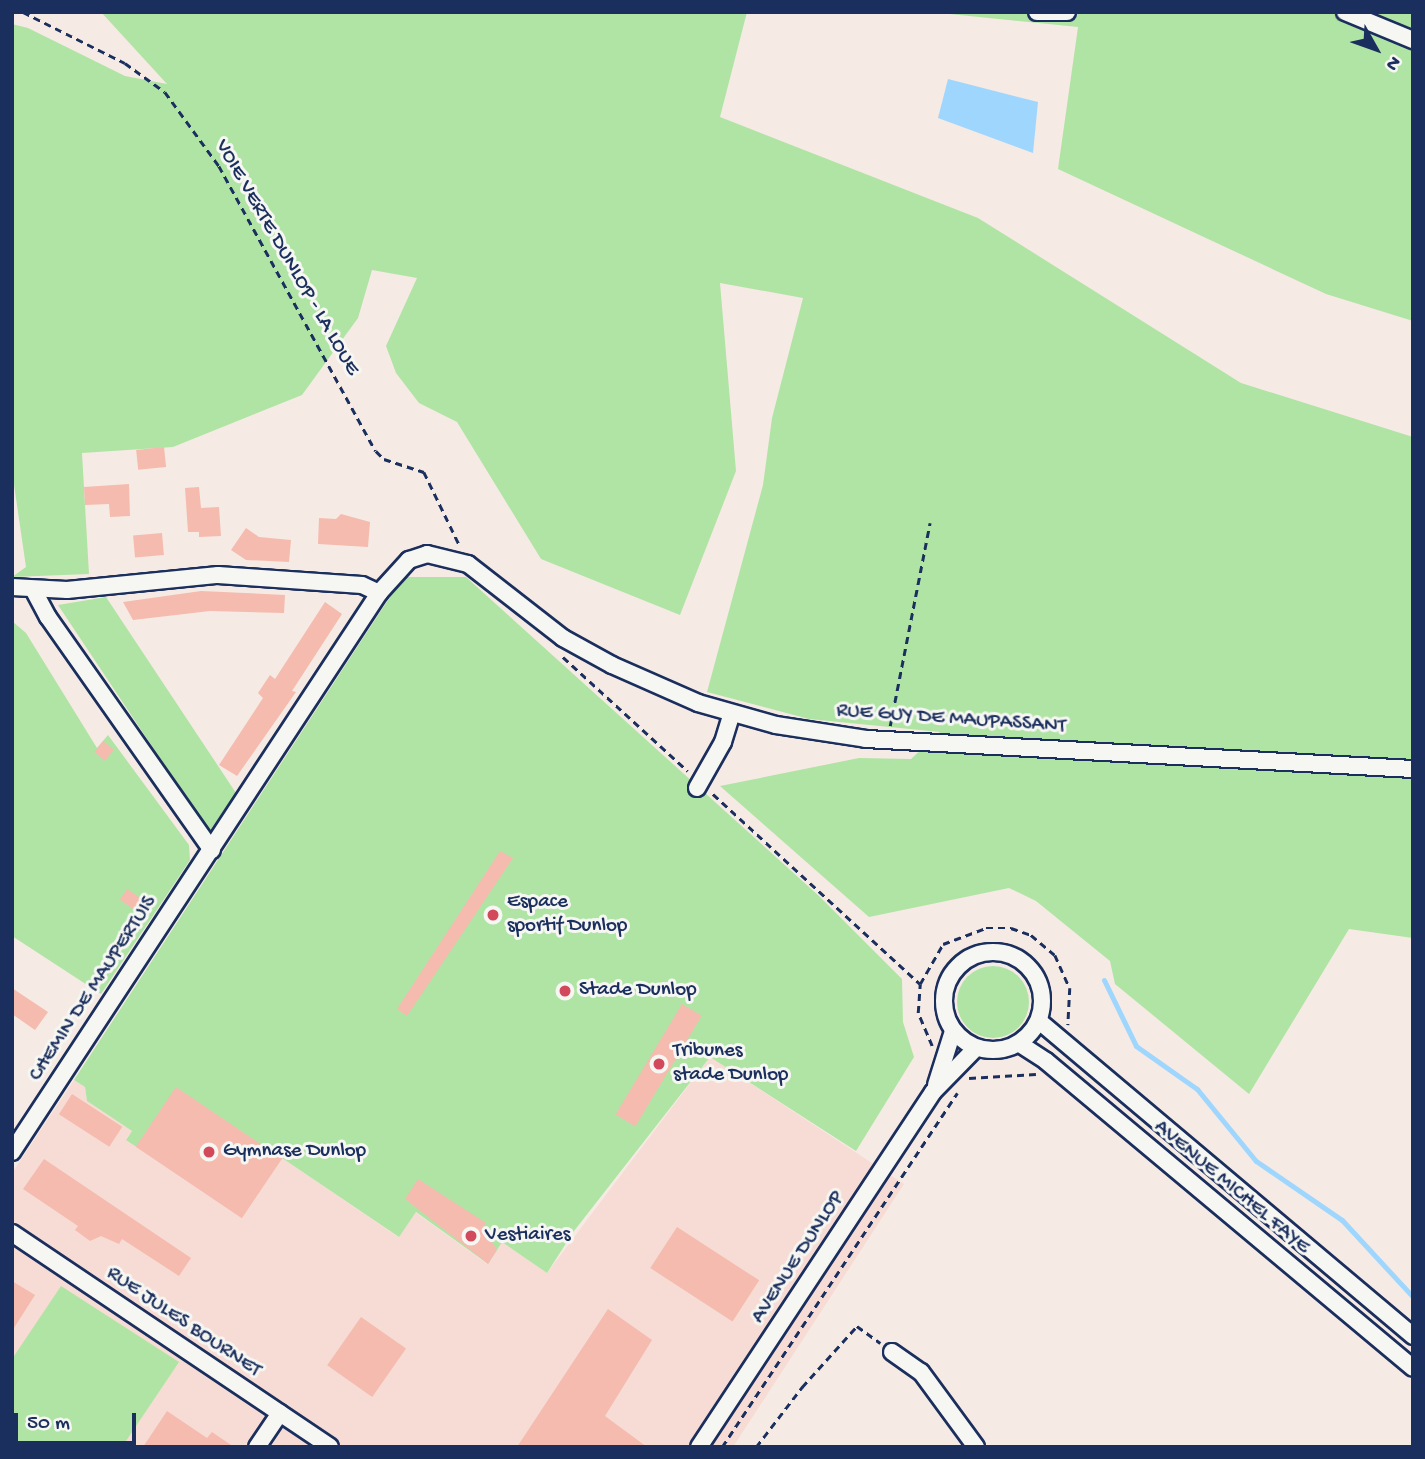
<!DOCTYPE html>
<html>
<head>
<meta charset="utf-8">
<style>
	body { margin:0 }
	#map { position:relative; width:1425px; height:1459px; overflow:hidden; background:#f6eae4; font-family:"Gochi Hand",sans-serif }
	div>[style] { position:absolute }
	.built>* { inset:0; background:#f6dcd4 }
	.green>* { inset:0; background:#b0e4a5 }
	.round { border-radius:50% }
	.water>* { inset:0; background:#9fd6fe }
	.stream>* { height:5px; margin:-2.5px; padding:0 2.5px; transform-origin:2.5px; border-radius:2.5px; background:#9fd6fe }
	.building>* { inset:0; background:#f5bbae; transform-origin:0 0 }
	.path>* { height:2.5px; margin-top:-1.25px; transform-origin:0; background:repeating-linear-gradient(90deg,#1b2f5e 0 7px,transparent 0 12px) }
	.roads { filter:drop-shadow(2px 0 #1b2f5e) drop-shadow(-2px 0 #1b2f5e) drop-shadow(0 2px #1b2f5e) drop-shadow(0 -2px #1b2f5e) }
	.minor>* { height:16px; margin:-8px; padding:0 8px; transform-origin:8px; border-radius:8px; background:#f6f6f2 }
	.minor>.ring { margin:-8px; padding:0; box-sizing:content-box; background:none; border:16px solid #f6f6f2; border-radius:50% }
	.dots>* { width:19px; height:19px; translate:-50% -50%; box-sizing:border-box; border:4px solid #f6f6f2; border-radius:50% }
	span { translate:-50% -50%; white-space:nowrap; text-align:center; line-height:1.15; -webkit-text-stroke:6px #f6f6f2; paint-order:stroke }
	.street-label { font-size:21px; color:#1b2f5e }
	.poi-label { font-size:21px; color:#1b2f5e }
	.left { translate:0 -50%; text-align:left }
	.frame { position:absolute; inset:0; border:14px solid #1b2f5e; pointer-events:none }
	.north { position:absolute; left:1341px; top:14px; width:70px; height:70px; -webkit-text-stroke:5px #f6f6f2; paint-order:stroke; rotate:130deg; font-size:19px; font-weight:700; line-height:28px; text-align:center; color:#1b2f5e }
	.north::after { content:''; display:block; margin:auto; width:24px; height:32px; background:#1b2f5e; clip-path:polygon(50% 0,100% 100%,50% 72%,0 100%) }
	.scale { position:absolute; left:14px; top:1413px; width:122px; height:32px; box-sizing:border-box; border:4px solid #1b2f5e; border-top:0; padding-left:9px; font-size:21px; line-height:24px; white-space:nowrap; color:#1b2f5e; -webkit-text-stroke:5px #f6f6f2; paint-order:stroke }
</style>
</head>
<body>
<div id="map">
	<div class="built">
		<div style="clip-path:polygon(710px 1057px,904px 1184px,733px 1447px,12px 1447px,12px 1173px,74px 1080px,85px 1087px,87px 1101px,132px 1131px,126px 1139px,242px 1216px,282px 1158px,398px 1237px,415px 1212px,487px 1264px,502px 1242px,547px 1273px)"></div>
	</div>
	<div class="green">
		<div style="clip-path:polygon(101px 12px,747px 12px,720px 117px,978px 218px,1241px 383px,1413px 437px,1413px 938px,1349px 929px,1249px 1094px,1115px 984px,1110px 961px,1036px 901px,1009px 888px,869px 917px,720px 786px,859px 758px,911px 759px,940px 732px,809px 719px,707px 692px,763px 485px,772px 418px,803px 298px,720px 283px,736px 471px,680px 615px,541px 559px,457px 422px,419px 403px,396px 373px,386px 346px,417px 278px,372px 270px,358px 318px,302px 395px,173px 447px,82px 453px,89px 574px,12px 577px,26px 567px,12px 471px,12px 24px,28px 28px,125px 76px,167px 84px)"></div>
		<div style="clip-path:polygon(930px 12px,1413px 12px,1413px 321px,1326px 294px,1058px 169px,1078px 27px)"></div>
		<div style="clip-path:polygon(403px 577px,466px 577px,819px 896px,902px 979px,903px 1022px,914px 1057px,856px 1151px,710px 1057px,574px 1231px,547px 1273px,502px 1242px,488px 1264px,416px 1212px,399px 1237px,282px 1158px,242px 1216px,126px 1140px,132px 1131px,87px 1101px,85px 1087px,74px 1080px)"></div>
		<div style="clip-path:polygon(106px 597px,236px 793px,209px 832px,58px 605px)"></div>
		<div style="clip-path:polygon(12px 621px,26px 633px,97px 748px,108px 735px,189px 845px,190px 860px,101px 994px,12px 936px)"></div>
		<div class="round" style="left:957px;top:966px;width:72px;height:72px"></div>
		<div style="clip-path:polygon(61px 1286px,179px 1362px,122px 1447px,12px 1447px,12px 1359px)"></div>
	</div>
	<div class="water">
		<div style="clip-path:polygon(948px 79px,1038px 102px,1033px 153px,938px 118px)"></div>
	</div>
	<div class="stream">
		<div style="left:1104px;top:980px;width:73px;rotate:64.1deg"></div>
		<div style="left:1136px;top:1046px;width:75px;rotate:35.2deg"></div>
		<div style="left:1197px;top:1089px;width:93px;rotate:50.7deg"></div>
		<div style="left:1256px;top:1161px;width:104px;rotate:34.5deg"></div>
		<div style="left:1342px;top:1220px;width:105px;rotate:47.3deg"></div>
	</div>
	<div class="building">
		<div style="left:164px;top:447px;width:20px;height:28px;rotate:84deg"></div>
		<div style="clip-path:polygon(129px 484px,130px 516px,110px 517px,109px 504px,85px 505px,84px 487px)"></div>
		<div style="clip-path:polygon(199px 487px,201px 508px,219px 507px,221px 536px,199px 537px,199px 532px,188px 532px,185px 488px)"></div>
		<div style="clip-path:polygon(341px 514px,370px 522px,368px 547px,318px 544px,319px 518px,336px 519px)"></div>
		<div style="clip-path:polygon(246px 528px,259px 537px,291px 540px,289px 562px,246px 560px,231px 550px)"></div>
		<div style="left:162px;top:533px;width:22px;height:29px;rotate:85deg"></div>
		<div style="clip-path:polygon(201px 591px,285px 595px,284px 613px,210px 611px,133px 620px,123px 602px)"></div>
		<div style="clip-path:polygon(325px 602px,342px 614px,292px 691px,296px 692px,237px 776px,219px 765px,263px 698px,258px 693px,270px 675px,275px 679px)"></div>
		<div style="left:103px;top:741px;width:14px;height:14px;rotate:39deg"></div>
		<div style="clip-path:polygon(500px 851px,513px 858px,407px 1016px,397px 1009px)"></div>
		<div style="left:127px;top:889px;width:23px;height:13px;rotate:34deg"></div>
		<div style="clip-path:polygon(12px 988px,48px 1012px,35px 1030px,12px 1014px)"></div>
		<div style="left:682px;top:1004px;width:23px;height:129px;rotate:31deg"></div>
		<div style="left:176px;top:1087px;width:128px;height:72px;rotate:34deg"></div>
		<div style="left:72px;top:1094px;width:60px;height:24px;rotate:33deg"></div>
		<div style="clip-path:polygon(44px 1159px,191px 1258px,179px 1276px,122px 1239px,119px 1244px,101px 1236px,90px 1241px,75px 1230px,78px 1226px,23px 1189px)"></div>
		<div style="clip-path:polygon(418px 1179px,486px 1223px,483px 1227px,497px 1250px,488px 1264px,405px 1199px)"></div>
		<div style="left:677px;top:1227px;width:98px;height:49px;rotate:33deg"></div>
		<div style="clip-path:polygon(12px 1281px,35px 1295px,12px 1331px)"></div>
		<div style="clip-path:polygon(608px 1309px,652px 1340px,605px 1416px,647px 1447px,517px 1447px)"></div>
		<div style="left:361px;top:1317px;width:55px;height:59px;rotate:35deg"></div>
		<div style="clip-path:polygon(167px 1411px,207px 1438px,212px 1432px,234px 1447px,143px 1447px)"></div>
	</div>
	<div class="path">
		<div style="left:23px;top:12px;width:114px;rotate:26.6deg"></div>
		<div style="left:125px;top:63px;width:49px;rotate:35.9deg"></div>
		<div style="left:165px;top:92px;width:92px;rotate:53.9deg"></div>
		<div style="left:219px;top:166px;width:325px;rotate:61.2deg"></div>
		<div style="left:376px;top:451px;width:11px;rotate:45deg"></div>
		<div style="left:384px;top:459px;width:42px;rotate:18deg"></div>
		<div style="left:424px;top:472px;width:82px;rotate:64.1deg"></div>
		<div style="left:563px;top:657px;width:169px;rotate:42.4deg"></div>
		<div style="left:890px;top:726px;width:207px;rotate:-78.9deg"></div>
		<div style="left:713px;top:794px;width:281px;rotate:42.5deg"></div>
		<div style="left:932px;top:1046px;width:36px;rotate:-113deg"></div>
		<div style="left:918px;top:1013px;width:29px;rotate:-86deg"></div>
		<div style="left:920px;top:984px;width:46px;rotate:-60.1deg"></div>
		<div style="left:943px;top:944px;width:46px;rotate:-20.4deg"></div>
		<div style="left:986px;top:928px;width:25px"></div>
		<div style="left:1011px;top:928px;width:21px;rotate:19deg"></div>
		<div style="left:1031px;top:935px;width:31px;rotate:40deg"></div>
		<div style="left:1055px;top:955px;width:36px;rotate:66deg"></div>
		<div style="left:1070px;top:988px;width:37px;rotate:93deg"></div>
		<div style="left:969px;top:1078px;width:67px;rotate:-3.4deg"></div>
		<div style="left:722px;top:1447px;width:425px;rotate:-56.4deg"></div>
		<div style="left:756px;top:1447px;width:76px;rotate:-52.5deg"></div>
		<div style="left:802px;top:1387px;width:82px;rotate:-48deg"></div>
		<div style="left:857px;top:1326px;width:29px;rotate:36deg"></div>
	</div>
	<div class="roads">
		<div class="minor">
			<div style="left:1037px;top:12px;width:30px"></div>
			<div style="left:1345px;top:12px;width:74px;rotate:22.4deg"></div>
			<div style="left:12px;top:587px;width:55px;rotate:3.1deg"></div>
			<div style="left:67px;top:590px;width:152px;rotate:-5.7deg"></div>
			<div style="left:218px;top:575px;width:144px;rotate:4deg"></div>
			<div style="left:362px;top:585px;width:19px;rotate:25deg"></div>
			<div style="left:33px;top:589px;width:32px;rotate:62deg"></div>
			<div style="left:48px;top:617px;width:285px;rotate:54.9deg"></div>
			<div style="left:697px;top:788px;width:53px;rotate:-60.5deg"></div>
			<div style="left:723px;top:742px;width:30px;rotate:-73deg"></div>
			<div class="ring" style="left:944px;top:952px;width:82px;height:82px"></div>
			<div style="left:1039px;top:1021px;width:489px;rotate:40.1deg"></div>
			<div style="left:1020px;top:1044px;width:31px;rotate:33deg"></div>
			<div style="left:1046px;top:1061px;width:478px;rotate:39.9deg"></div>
			<div style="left:936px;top:1085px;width:57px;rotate:-72.5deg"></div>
			<div style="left:12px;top:1152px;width:669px;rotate:-56.71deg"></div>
			<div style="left:379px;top:593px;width:45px;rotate:-47.7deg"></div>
			<div style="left:409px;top:560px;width:19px;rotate:-18deg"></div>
			<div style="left:427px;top:554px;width:42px;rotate:13.7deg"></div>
			<div style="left:468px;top:564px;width:120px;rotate:37.9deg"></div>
			<div style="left:563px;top:638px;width:56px;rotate:28.9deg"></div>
			<div style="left:612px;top:665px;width:94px;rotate:23.8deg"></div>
			<div style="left:698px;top:703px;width:81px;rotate:15.8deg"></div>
			<div style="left:776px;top:725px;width:91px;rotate:8.8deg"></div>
			<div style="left:866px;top:739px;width:548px;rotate:3.14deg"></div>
			<div style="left:12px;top:1233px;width:383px;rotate:33.9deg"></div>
			<div style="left:892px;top:1352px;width:35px;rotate:35deg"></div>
			<div style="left:921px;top:1372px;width:93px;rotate:53.7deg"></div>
			<div style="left:257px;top:1447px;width:41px;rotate:-55.9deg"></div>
			<div style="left:699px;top:1447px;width:425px;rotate:-56.6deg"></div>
			<div style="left:933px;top:1092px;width:62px;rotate:-45.7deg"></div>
		</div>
	</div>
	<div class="dots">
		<div style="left:493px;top:915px;background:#d1495b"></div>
		<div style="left:565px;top:991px;background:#d1495b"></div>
		<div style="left:659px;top:1064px;background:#d1495b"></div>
		<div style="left:209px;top:1152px;background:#d1495b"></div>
		<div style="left:471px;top:1236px;background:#d1495b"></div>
	</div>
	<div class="street-label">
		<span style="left:286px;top:258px;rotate:60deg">VOIE VERTE DUNLOP - LA LOUE</span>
		<span style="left:951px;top:720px;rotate:4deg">RUE GUY DE MAUPASSANT</span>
		<span style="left:94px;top:989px;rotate:-57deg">CHEMIN DE MAUPERTUIS</span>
		<span style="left:1231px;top:1188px;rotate:40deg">AVENUE MICHEL FAYE</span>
		<span style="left:799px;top:1258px;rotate:-57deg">AVENUE DUNLOP</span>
		<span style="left:183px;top:1323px;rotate:34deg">RUE JULES BOURNET</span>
	</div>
	<div class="poi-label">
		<span class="left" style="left:507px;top:915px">Espace<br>sportif Dunlop</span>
		<span class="left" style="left:579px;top:991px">Stade Dunlop</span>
		<span class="left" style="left:673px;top:1064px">Tribunes<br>stade Dunlop</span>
		<span class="left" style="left:223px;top:1152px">Gymnase Dunlop</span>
		<span class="left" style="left:485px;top:1236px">Vestiaires</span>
	</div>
	<div class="frame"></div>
	<div class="north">N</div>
	<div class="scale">50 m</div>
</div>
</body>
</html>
